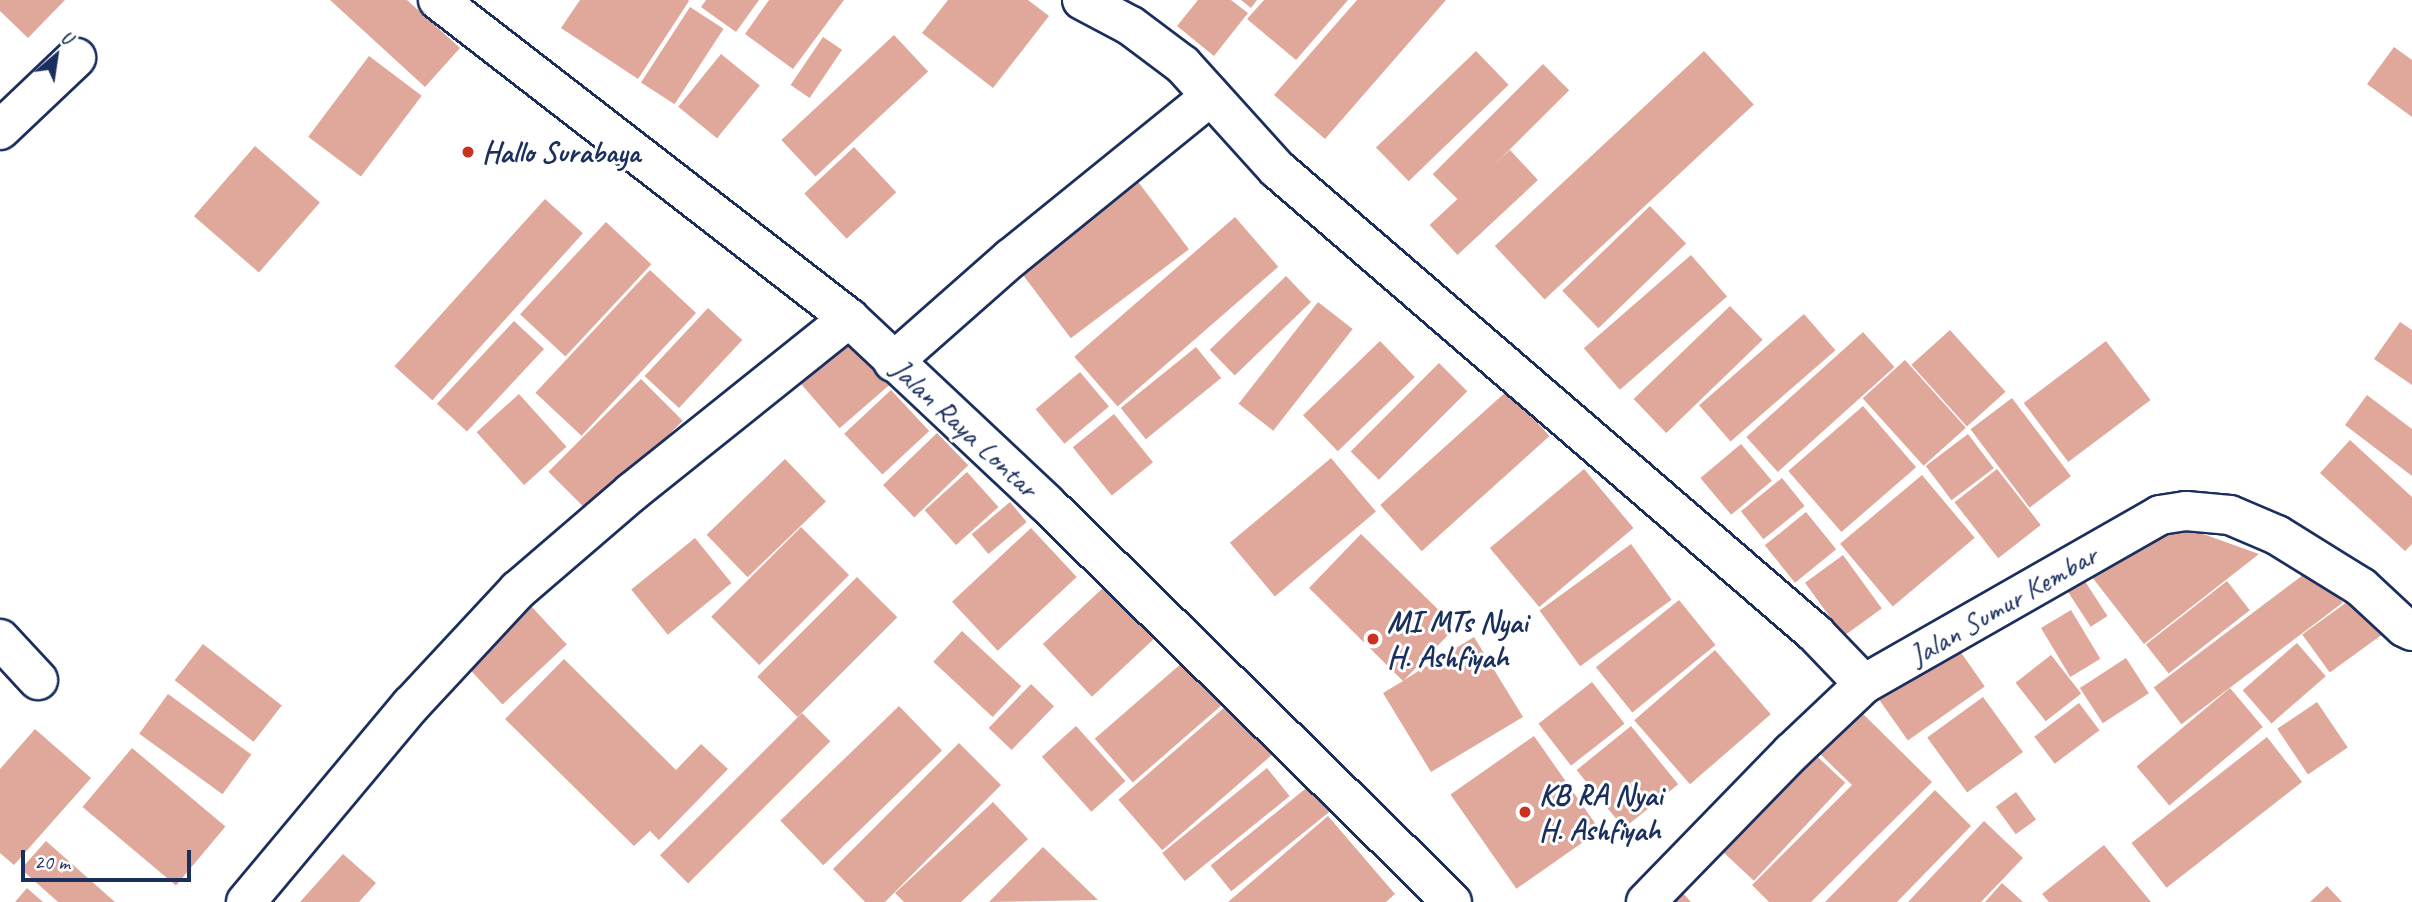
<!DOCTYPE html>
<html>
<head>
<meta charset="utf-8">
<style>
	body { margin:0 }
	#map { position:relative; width:2412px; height:902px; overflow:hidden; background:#fff; font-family:Caveat,sans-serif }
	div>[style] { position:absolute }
	.building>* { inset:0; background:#e0a89b; transform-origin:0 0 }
	.roads { filter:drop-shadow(2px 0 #1b2f5e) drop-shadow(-2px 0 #1b2f5e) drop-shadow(0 2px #1b2f5e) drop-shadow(0 -2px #1b2f5e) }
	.street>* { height:38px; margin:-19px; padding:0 19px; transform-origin:19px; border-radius:19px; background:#fff }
	.secondary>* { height:38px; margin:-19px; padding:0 19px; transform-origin:19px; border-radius:19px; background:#fff }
	.dots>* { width:19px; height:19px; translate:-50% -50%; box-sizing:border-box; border:4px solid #fff; border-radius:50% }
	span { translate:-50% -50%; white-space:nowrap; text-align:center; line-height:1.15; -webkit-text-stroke:6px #fff; paint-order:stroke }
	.poi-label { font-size:30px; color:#1b2f5e; font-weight:700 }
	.left { translate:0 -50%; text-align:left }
	.street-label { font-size:30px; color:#1b2f5e }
	.north { position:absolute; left:21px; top:21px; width:70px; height:70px; -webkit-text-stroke:5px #fff; paint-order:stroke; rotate:29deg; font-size:19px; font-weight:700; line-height:28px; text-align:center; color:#1b2f5e }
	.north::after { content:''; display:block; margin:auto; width:24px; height:32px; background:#1b2f5e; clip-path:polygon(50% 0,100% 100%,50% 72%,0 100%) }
	.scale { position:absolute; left:21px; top:850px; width:170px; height:32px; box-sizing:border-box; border:4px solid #1b2f5e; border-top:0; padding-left:9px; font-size:21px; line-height:24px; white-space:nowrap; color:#1b2f5e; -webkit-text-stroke:5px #fff; paint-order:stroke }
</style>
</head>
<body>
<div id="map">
	<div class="building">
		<div style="clip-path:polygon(0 0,65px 0,28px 38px,0 11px)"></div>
		<div style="clip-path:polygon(330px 0,407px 0,460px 48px,425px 87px)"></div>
		<div style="clip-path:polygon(580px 0,688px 0,689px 1px,638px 79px,561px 28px)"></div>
		<div style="clip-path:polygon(706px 0,759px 0,736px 32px,701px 7px)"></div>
		<div style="clip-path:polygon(769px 0,844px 0,793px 69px,745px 34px)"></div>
		<div style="clip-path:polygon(948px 0,1028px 0,1049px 16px,993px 88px,922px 33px)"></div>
		<div style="clip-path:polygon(1198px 0,1231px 0,1248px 13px,1214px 56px,1177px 26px)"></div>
		<div style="clip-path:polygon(1241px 0,1257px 0,1251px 8px)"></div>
		<div style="clip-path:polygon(1264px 0,1348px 0,1296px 60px,1247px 19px)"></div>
		<div style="clip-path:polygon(1357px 0,1446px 0,1325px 139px,1274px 95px)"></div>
		<div style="left:690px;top:7px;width:40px;height:90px;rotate:33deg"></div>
		<div style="left:894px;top:35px;width:50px;height:154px;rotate:47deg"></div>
		<div style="left:823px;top:37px;width:23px;height:58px;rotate:34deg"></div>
		<div style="clip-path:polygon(2394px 47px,2412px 60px,2412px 117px,2367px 84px)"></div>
		<div style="left:1476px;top:51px;width:47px;height:139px;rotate:46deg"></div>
		<div style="left:1704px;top:51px;width:73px;height:286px;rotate:47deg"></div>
		<div style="left:721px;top:54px;width:50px;height:68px;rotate:39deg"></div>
		<div style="left:369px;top:56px;width:66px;height:101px;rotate:37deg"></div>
		<div style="left:1543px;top:64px;width:37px;height:156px;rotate:45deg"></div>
		<div style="left:255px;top:146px;width:86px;height:93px;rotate:41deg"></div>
		<div style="left:854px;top:147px;width:62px;height:68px;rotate:47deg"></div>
		<div style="left:1510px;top:150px;width:41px;height:110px;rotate:47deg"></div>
		<div style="left:1130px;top:171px;width:98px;height:148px;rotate:53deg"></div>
		<div style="left:545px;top:199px;width:51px;height:225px;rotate:42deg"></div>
		<div style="left:1650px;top:206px;width:52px;height:122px;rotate:46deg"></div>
		<div style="left:1235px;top:217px;width:66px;height:213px;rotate:49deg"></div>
		<div style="left:606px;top:222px;width:62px;height:126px;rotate:43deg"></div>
		<div style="left:1691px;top:255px;width:55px;height:142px;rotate:49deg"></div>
		<div style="left:650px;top:270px;width:63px;height:168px;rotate:43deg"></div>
		<div style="left:1286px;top:276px;width:36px;height:106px;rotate:46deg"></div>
		<div style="left:1318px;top:302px;width:44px;height:129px;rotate:38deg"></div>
		<div style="left:1730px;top:306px;width:47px;height:134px;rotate:46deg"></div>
		<div style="left:708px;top:308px;width:47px;height:93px;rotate:43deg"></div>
		<div style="left:1804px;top:314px;width:48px;height:139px;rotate:49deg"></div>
		<div style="left:514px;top:321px;width:41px;height:113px;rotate:43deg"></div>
		<div style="clip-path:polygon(2400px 322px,2412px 330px,2412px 385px,2374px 359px)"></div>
		<div style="left:1950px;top:330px;width:83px;height:52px;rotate:48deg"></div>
		<div style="left:1863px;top:332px;width:47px;height:157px;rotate:48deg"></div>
		<div style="left:849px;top:334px;width:65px;height:69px;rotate:49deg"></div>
		<div style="left:1380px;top:341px;width:50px;height:107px;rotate:46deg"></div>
		<div style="left:2106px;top:341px;width:74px;height:103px;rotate:53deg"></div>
		<div style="left:1196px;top:347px;width:40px;height:97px;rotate:51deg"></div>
		<div style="left:1905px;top:360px;width:91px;height:57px;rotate:48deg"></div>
		<div style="left:1439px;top:363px;width:40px;height:125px;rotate:45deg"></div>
		<div style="left:1080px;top:372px;width:45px;height:58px;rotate:50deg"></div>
		<div style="left:641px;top:379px;width:59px;height:131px;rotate:45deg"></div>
		<div style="left:891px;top:390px;width:56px;height:64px;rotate:47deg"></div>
		<div style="left:1508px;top:390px;width:62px;height:172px;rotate:48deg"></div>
		<div style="left:519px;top:394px;width:71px;height:57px;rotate:48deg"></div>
		<div style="clip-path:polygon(2367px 395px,2412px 429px,2412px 476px,2345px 425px)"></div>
		<div style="left:2012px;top:398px;width:98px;height:52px;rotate:53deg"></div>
		<div style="left:1863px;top:406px;width:81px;height:99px;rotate:49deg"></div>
		<div style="left:1114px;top:414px;width:62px;height:53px;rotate:51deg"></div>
		<div style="left:937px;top:433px;width:45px;height:75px;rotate:46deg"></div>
		<div style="left:1968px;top:434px;width:43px;height:53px;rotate:53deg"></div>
		<div style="clip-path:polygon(2350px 440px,2412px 497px,2412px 544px,2405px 551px,2320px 473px)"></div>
		<div style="left:1741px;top:444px;width:48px;height:53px;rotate:50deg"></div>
		<div style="left:1331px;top:458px;width:70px;height:132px;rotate:50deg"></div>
		<div style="left:785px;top:459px;width:59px;height:109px;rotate:46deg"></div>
		<div style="left:1584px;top:469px;width:77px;height:123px;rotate:50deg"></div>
		<div style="left:1997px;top:469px;width:71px;height:54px;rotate:52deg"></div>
		<div style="left:967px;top:472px;width:47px;height:57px;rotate:48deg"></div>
		<div style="left:1922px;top:475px;width:82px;height:107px;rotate:50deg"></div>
		<div style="left:1782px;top:478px;width:36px;height:53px;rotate:51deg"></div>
		<div style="left:1010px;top:502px;width:26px;height:50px;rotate:50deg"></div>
		<div style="left:1806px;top:512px;width:48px;height:53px;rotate:51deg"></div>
		<div style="clip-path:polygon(2178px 525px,2259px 554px,2144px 644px,2085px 568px)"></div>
		<div style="left:801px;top:527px;width:68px;height:127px;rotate:45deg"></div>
		<div style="left:1031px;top:528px;width:67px;height:108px;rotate:47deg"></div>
		<div style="clip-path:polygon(1361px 534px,1456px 627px,1404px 680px,1474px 637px,1523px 717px,1431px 772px,1383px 693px,1403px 681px,1309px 588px)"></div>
		<div style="left:695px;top:538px;width:58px;height:82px;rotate:51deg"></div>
		<div style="left:1631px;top:544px;width:69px;height:113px;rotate:54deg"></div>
		<div style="left:1843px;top:555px;width:66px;height:47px;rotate:54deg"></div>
		<div style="left:2315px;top:566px;width:46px;height:202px;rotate:53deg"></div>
		<div style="left:2077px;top:569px;width:56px;height:20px;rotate:57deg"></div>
		<div style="left:857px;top:577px;width:57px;height:141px;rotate:45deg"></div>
		<div style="left:2227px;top:581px;width:37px;height:103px;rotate:52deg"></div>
		<div style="left:1105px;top:586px;width:72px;height:85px;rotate:47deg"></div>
		<div style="left:2358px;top:594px;width:47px;height:69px;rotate:54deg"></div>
		<div style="left:1679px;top:600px;width:58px;height:107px;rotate:51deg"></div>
		<div style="left:530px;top:605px;width:54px;height:88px;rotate:47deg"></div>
		<div style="left:2071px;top:610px;width:57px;height:35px;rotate:59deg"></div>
		<div style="left:962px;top:631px;width:81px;height:42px;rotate:43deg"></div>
		<div style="left:2297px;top:643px;width:44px;height:72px;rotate:49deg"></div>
		<div style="left:203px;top:644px;width:100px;height:46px;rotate:38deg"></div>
		<div style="left:1955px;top:644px;width:52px;height:94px;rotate:55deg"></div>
		<div style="left:1715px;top:650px;width:85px;height:107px;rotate:49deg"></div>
		<div style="left:2051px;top:655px;width:49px;height:45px;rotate:52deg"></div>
		<div style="left:2126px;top:658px;width:42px;height:55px;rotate:57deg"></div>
		<div style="clip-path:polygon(564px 659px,676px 770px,701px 744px,728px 769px,659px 840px,650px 831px,634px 846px,505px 719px)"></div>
		<div style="left:1183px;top:662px;width:58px;height:117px;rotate:49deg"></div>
		<div style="left:1592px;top:682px;width:53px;height:68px;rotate:52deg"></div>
		<div style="left:1031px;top:684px;width:32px;height:61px;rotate:44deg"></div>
		<div style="left:2230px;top:688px;width:51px;height:122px;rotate:50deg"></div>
		<div style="left:168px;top:694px;width:103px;height:49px;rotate:36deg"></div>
		<div style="left:1983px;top:697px;width:68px;height:69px;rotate:54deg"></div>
		<div style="left:1233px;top:700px;width:67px;height:152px;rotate:49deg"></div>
		<div style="left:2317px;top:702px;width:55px;height:48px;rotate:56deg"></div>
		<div style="left:2079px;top:703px;width:34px;height:56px;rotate:53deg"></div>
		<div style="left:899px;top:706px;width:62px;height:165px;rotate:46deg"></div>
		<div style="clip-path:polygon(1858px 709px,1932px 782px,1811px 902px,1769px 902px,1752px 885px,1852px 785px,1816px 750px)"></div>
		<div style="left:802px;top:713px;width:40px;height:201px;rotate:45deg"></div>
		<div style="left:1076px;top:726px;width:74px;height:46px;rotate:48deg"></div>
		<div style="left:1631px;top:726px;width:75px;height:70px;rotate:51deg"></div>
		<div style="clip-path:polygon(35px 729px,91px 778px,14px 865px,0 853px,0 769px)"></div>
		<div style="left:1534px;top:736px;width:115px;height:102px;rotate:55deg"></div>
		<div style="left:2267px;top:737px;width:57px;height:172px;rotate:52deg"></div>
		<div style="clip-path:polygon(959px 743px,1001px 785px,885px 902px,865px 902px,833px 869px)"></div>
		<div style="left:132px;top:748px;width:122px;height:77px;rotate:40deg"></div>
		<div style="left:1808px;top:748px;width:51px;height:134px;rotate:43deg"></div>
		<div style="left:1267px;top:768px;width:36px;height:135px;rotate:51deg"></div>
		<div style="left:1310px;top:785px;width:33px;height:128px;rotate:51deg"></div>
		<div style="clip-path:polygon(1935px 790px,1971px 826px,1897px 902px,1825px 902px)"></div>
		<div style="left:2016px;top:792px;width:34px;height:25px;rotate:54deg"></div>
		<div style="clip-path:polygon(993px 802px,1028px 839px,961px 902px,904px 902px,895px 893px)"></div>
		<div style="clip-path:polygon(1328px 816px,1395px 894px,1386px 902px,1228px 902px)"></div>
		<div style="clip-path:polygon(1984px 821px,2023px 858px,1981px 902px,1908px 902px)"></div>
		<div style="clip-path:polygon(46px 841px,115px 902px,58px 902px,21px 869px)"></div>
		<div style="clip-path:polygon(2104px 845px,2151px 902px,2049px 902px,2042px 894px)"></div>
		<div style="clip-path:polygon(1043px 847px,1098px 900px,989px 902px)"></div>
		<div style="clip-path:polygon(343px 854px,376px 883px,359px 902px,300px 902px)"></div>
		<div style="clip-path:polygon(1672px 881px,1691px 902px,1653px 902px)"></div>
		<div style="clip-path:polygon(2002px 883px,2023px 902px,1985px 902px)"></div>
		<div style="clip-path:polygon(2327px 886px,2342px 902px,2310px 902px)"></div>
		<div style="clip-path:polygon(27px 888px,43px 902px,15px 902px)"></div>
	</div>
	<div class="roads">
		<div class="street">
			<div style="left:1082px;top:0;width:55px;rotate:28deg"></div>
			<div style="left:1131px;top:26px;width:65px;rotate:36.9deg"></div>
			<div style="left:1183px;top:65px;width:140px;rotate:47.9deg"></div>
			<div style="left:1277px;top:169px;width:712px;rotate:40.78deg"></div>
			<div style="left:1816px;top:634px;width:69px;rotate:46.2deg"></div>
			<div style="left:0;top:130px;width:105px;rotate:-43.5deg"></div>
			<div style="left:893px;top:362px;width:157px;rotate:-41.4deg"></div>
			<div style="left:1011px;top:258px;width:257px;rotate:-39deg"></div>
			<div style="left:0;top:639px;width:56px;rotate:47.2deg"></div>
			<div style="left:246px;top:902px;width:257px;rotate:-50.1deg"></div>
			<div style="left:411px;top:705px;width:157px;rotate:-47.1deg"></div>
			<div style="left:518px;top:590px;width:150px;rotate:-40.7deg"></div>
			<div style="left:632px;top:492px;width:278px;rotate:-38.7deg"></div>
			<div style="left:1646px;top:902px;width:209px;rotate:-45.8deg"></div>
			<div style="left:1792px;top:752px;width:99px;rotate:-43.4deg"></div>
			<div style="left:1864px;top:684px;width:341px;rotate:-29.7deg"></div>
			<div style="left:2160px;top:515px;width:26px;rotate:-9deg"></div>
			<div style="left:2186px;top:511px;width:44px;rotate:5.2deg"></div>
			<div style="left:2230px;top:515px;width:51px;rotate:23.1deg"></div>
			<div style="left:2277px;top:535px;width:99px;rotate:31.8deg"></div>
			<div style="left:2361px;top:587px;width:59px;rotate:42.9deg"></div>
			<div style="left:2404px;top:627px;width:9px;rotate:27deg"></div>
		</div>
		<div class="secondary">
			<div style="left:438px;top:0;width:520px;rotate:37.73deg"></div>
			<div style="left:849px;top:318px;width:270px;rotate:43.2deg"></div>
			<div style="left:1046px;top:503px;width:569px;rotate:44.5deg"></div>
		</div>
	</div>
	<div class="dots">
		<div style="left:468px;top:152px;background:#c8321e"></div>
		<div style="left:1373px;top:639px;background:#c8321e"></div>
		<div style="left:1525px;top:812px;background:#c8321e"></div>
	</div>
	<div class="poi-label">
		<span class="left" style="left:482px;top:152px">Hallo Surabaya</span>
		<span class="left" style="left:1387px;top:639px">MI MTs Nyai<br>H. Ashfiyah</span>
		<span class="left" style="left:1539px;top:812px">KB RA Nyai<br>H. Ashfiyah</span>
	</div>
	<div class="street-label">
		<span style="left:965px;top:428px;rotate:43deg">Jalan Raya Lontar</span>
		<span style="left:2003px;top:605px;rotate:-30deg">Jalan Sumur Kembar</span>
	</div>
	<div class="north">U</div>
	<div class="scale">20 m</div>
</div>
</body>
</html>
